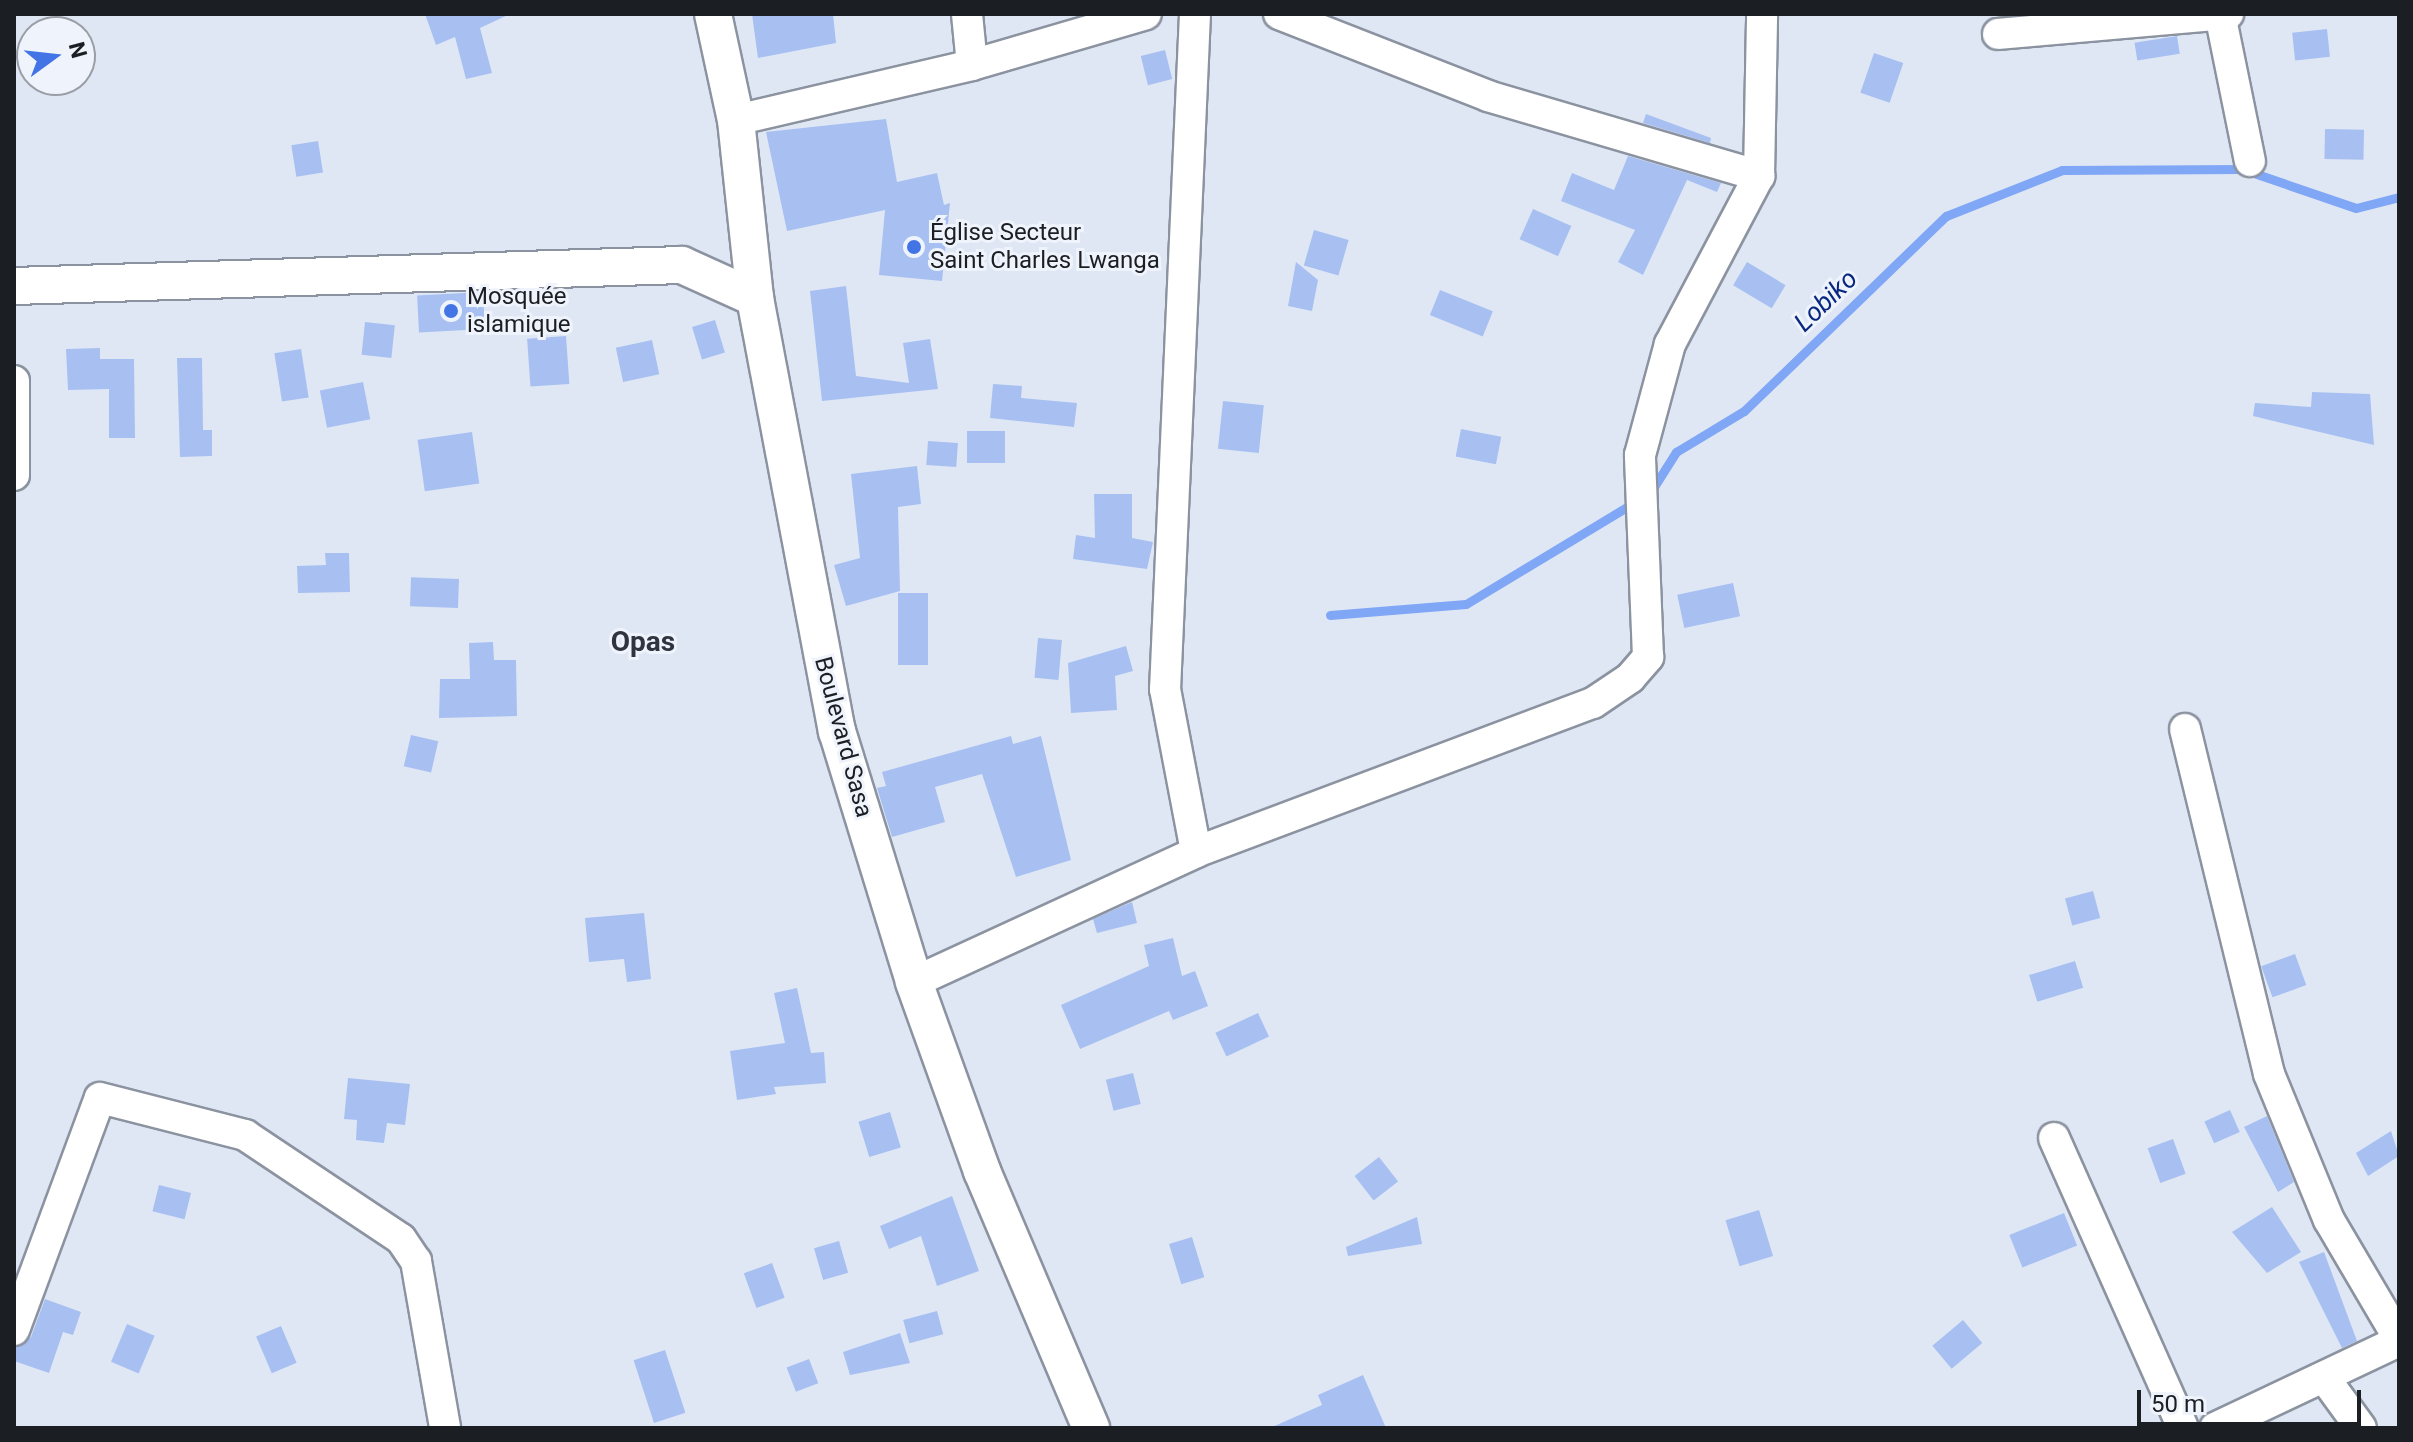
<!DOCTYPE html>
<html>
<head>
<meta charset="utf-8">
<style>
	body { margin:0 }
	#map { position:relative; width:2413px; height:1442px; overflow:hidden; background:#dfe7f5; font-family:Roboto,sans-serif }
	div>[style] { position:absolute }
	.stream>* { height:9px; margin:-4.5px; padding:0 4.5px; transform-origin:4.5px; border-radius:4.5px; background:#80a6f6 }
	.building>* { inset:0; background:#a7c0f1; transform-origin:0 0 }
	.roads { filter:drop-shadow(2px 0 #8c93a0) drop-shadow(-2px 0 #8c93a0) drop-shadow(0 2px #8c93a0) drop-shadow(0 -2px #8c93a0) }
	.minor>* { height:30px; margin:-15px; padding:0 15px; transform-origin:15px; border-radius:15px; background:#fff }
	.tertiary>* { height:36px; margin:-18px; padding:0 18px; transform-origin:18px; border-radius:18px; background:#fff }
	.dots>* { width:22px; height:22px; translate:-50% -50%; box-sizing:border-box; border:4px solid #eff4fc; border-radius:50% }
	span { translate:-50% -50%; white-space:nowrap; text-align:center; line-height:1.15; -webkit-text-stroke:6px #eff4fc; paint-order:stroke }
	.poi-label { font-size:24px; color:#1b1e23 }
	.left { translate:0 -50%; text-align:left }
	.street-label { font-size:24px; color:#1b1e23 }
	.water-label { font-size:26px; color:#082781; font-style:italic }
	.quarter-label { font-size:28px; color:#2f343f; font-weight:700 }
	.frame { position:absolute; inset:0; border:16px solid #1b1e23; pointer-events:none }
	.north { position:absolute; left:16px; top:16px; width:80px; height:80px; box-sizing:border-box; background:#eff4fc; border:2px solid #9a9ea5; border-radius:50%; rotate:75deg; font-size:22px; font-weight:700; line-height:32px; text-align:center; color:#1b1e23 }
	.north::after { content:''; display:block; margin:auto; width:28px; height:36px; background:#4374e5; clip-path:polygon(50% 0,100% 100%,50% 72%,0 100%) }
	.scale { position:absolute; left:2137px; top:1390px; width:224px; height:36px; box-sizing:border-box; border:4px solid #1b1e23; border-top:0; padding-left:10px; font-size:24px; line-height:28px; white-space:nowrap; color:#1b1e23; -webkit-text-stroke:6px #eff4fc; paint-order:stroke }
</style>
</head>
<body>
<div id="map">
	<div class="stream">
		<div style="left:1650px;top:493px;width:49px;rotate:-57.6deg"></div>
		<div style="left:1676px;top:452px;width:79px;rotate:-31.1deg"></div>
		<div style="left:1744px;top:411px;width:281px;rotate:-44deg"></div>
		<div style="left:1946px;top:216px;width:125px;rotate:-21.6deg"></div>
		<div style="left:2062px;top:170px;width:180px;rotate:-0.3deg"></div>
		<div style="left:2242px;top:169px;width:120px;rotate:18.9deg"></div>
		<div style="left:2356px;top:208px;width:44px;rotate:-14.3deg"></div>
		<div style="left:1330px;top:615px;width:136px;rotate:-4.6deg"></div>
		<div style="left:1466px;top:604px;width:200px;rotate:-31.1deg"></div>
	</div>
	<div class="building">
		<div style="clip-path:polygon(425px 14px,510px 14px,480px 28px,492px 73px,466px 79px,455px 37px,436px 45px)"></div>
		<div style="clip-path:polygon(752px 14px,833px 14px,836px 43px,758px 58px)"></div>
		<div style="left:2327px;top:29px;width:28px;height:35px;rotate:84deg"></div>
		<div style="left:2177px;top:36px;width:18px;height:43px;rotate:81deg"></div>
		<div style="left:1165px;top:50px;width:30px;height:25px;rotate:76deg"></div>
		<div style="left:1874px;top:53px;width:31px;height:42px;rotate:19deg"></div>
		<div style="clip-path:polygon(1646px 114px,1711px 138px,1710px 143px,1643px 123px)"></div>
		<div style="clip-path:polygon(886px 119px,897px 182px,937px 173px,944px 205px,950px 203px,942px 281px,879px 275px,885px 210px,787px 231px,766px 132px)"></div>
		<div style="left:2325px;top:129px;width:39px;height:30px;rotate:1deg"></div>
		<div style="left:318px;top:141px;width:32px;height:27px;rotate:81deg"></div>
		<div style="clip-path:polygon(1628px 156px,1721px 183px,1717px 192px,1687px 180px,1643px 275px,1618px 262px,1635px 230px,1561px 201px,1572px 173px,1614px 190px)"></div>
		<div style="left:1533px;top:209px;width:42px;height:33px;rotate:24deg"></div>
		<div style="left:1314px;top:230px;width:36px;height:37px;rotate:16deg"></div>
		<div style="clip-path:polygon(1296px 262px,1318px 280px,1312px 311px,1288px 306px)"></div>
		<div style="left:1747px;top:262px;width:45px;height:27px;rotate:31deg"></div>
		<div style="clip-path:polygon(846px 286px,856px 376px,909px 383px,903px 343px,930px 339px,938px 389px,822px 401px,810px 291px)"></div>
		<div style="left:1440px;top:290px;width:57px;height:27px;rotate:22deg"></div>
		<div style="left:483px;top:292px;width:37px;height:66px;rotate:87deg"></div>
		<div style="left:715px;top:320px;width:34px;height:24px;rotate:73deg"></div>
		<div style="left:365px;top:322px;width:30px;height:33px;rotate:6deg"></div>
		<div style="left:566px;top:336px;width:48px;height:39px;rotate:86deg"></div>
		<div style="left:652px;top:340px;width:35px;height:37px;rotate:78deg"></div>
		<div style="clip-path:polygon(100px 348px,100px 359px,134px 359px,135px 438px,109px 438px,109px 389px,68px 390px,66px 349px)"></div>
		<div style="left:301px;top:349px;width:49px;height:27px;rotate:81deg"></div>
		<div style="clip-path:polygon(177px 358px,202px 358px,203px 430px,212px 430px,212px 456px,180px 457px)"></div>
		<div style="left:363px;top:382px;width:38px;height:44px;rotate:79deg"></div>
		<div style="clip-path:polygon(993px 384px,1022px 386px,1021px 398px,1077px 403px,1074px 427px,990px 418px)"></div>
		<div style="clip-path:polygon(2312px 392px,2370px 394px,2374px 445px,2253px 416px,2255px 403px,2311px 407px)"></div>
		<div style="left:1223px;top:401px;width:41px;height:48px;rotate:6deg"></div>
		<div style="left:1461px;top:429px;width:41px;height:28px;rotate:11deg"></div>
		<div style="left:1005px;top:431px;width:32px;height:38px;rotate:90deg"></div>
		<div style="left:472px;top:432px;width:52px;height:55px;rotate:82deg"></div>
		<div style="left:928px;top:441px;width:30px;height:24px;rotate:4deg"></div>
		<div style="clip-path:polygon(917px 466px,921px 504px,898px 507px,900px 591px,846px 606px,834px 565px,860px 558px,851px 474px)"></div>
		<div style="clip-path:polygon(1094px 494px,1132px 494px,1132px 538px,1153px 542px,1147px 569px,1073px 559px,1076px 535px,1095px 538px)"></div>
		<div style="clip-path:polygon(325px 553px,349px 553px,350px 592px,298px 593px,297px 566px,326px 565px)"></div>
		<div style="left:459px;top:579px;width:29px;height:48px;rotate:92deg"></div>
		<div style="left:1733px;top:583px;width:34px;height:57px;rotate:78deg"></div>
		<div style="left:898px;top:593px;width:30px;height:72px"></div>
		<div style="left:1038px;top:638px;width:24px;height:40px;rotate:5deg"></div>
		<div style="clip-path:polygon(493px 642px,494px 660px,516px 660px,517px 716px,439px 718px,440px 679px,470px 679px,469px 643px)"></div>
		<div style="clip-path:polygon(1126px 646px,1133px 671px,1115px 676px,1117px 710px,1071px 713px,1068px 663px)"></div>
		<div style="left:411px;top:735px;width:28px;height:32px;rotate:13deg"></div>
		<div style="clip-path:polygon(1011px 736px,1013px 744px,1041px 736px,1071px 860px,1016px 877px,982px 774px,935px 787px,945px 822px,892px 837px,877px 788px,886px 786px,882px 772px)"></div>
		<div style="left:2093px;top:891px;width:28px;height:29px;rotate:75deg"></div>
		<div style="clip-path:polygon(1132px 902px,1137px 923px,1097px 933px,1093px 919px)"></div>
		<div style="clip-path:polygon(644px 913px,651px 979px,627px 982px,624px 959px,589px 962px,585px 918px)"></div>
		<div style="clip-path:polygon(1173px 938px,1182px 976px,1195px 971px,1208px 1006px,1173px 1020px,1169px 1011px,1080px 1049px,1061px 1005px,1149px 966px,1144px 945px)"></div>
		<div style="left:2295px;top:954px;width:33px;height:36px;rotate:70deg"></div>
		<div style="left:2075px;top:961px;width:28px;height:48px;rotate:73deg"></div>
		<div style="clip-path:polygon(797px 988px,811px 1053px,824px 1052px,826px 1083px,774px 1087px,776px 1094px,737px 1100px,730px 1051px,785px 1043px,774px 993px)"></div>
		<div style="left:1258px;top:1013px;width:26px;height:47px;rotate:65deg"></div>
		<div style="left:1133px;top:1073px;width:32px;height:28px;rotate:76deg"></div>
		<div style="clip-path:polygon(348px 1078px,410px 1084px,405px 1125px,387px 1123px,384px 1143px,356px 1140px,357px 1120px,344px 1119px)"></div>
		<div style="left:2230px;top:1110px;width:24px;height:28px;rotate:66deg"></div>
		<div style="left:890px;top:1112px;width:37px;height:33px;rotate:73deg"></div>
		<div style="clip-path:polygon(2267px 1116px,2294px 1182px,2278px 1192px,2244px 1127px)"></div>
		<div style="clip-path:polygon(2391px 1131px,2399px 1156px,2368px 1176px,2356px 1153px)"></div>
		<div style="left:2173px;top:1139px;width:37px;height:27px;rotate:70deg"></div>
		<div style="left:1379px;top:1157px;width:31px;height:31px;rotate:52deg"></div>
		<div style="left:159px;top:1185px;width:33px;height:27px;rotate:14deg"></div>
		<div style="clip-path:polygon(952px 1196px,979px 1271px,937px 1286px,921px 1236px,889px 1249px,880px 1226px)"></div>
		<div style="clip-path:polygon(2272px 1207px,2301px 1252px,2267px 1273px,2232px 1232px)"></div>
		<div style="left:1759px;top:1210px;width:48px;height:35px;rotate:73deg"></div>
		<div style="left:2064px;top:1213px;width:35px;height:59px;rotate:68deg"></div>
		<div style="clip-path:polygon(1417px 1217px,1422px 1244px,1348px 1256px,1346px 1247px)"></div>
		<div style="left:1192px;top:1237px;width:42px;height:24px;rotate:73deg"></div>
		<div style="left:839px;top:1241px;width:33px;height:26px;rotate:74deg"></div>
		<div style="clip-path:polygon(2324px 1252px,2357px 1341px,2342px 1348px,2299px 1262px)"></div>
		<div style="left:772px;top:1263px;width:37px;height:30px;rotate:70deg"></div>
		<div style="clip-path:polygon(45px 1299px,81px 1312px,73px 1335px,63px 1332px,49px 1373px,14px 1361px,14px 1348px,31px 1337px)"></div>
		<div style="left:937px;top:1311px;width:24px;height:35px;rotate:75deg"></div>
		<div style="left:1963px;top:1320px;width:30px;height:40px;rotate:50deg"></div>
		<div style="left:127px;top:1324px;width:30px;height:41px;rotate:23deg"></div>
		<div style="left:281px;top:1326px;width:40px;height:27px;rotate:67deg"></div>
		<div style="clip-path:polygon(900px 1333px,910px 1363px,850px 1375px,843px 1352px)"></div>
		<div style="left:665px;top:1350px;width:66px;height:33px;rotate:72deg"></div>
		<div style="left:809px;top:1359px;width:26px;height:24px;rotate:69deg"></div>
		<div style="clip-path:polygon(1363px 1375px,1386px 1428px,1270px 1428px,1322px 1405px,1318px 1395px)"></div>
	</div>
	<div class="roads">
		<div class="minor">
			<div style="left:967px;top:14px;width:51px;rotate:84.4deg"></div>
			<div style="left:1195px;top:14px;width:676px;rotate:92.54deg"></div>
			<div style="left:1165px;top:689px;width:166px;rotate:79.2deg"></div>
			<div style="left:1279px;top:14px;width:225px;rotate:21.4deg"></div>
			<div style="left:1488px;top:96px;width:283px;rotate:16.4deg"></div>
			<div style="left:2220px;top:14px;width:150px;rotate:78.5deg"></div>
			<div style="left:1998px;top:34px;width:231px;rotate:-5deg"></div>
			<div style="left:736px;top:120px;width:242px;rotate:-13.1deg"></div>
			<div style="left:972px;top:65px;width:181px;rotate:-16.3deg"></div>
			<div style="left:14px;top:381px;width:94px;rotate:90deg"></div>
			<div style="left:2185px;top:729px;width:355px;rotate:76.3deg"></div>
			<div style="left:2269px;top:1074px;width:158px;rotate:67.7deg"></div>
			<div style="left:2329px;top:1220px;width:138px;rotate:59.5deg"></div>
			<div style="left:914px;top:982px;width:311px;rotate:-24.7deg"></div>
			<div style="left:1196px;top:852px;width:424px;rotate:-20.6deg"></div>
			<div style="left:1593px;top:703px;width:45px;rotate:-34deg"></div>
			<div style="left:1630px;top:678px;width:28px;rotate:-49deg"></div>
			<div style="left:1648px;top:657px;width:202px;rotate:-92.3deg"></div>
			<div style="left:1640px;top:455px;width:115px;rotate:-74.9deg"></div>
			<div style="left:1670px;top:344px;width:190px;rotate:-62.1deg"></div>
			<div style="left:1759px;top:176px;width:162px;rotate:-88.9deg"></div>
			<div style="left:2054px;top:1138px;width:317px;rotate:66deg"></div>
			<div style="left:14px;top:1330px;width:247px;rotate:-69.7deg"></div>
			<div style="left:100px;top:1098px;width:150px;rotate:14.3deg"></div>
			<div style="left:245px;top:1135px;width:187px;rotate:33.7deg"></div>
			<div style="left:401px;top:1239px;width:27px;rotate:56deg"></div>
			<div style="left:416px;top:1261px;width:169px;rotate:80.1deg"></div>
			<div style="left:2326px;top:1380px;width:59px;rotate:53.9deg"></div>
			<div style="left:2215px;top:1428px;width:204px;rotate:-25.3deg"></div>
		</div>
		<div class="tertiary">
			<div style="left:713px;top:14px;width:108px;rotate:77.8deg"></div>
			<div style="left:736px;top:120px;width:179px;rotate:83.9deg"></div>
			<div style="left:755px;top:298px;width:441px;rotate:79.3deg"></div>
			<div style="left:837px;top:731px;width:263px;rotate:72.9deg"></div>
			<div style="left:914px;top:982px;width:201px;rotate:70.2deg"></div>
			<div style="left:982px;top:1171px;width:279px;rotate:67deg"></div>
			<div style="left:14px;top:286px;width:668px;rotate:-1.8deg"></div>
			<div style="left:682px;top:265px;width:80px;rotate:24.3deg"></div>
		</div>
	</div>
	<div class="dots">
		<div style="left:914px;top:247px;background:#4374e5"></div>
		<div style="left:451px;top:311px;background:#4374e5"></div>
	</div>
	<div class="poi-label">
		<span class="left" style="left:930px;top:247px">Église Secteur<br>Saint Charles Lwanga</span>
		<span class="left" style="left:467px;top:311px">Mosquée<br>islamique</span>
	</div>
	<div class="street-label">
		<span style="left:843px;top:737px;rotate:75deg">Boulevard Sasa</span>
	</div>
	<div class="water-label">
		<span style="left:1826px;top:301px;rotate:-44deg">Lobiko</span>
	</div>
	<div class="quarter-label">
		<span style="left:643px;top:642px">Opas</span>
	</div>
	<div class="frame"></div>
	<div class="north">N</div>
	<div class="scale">50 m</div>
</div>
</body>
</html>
